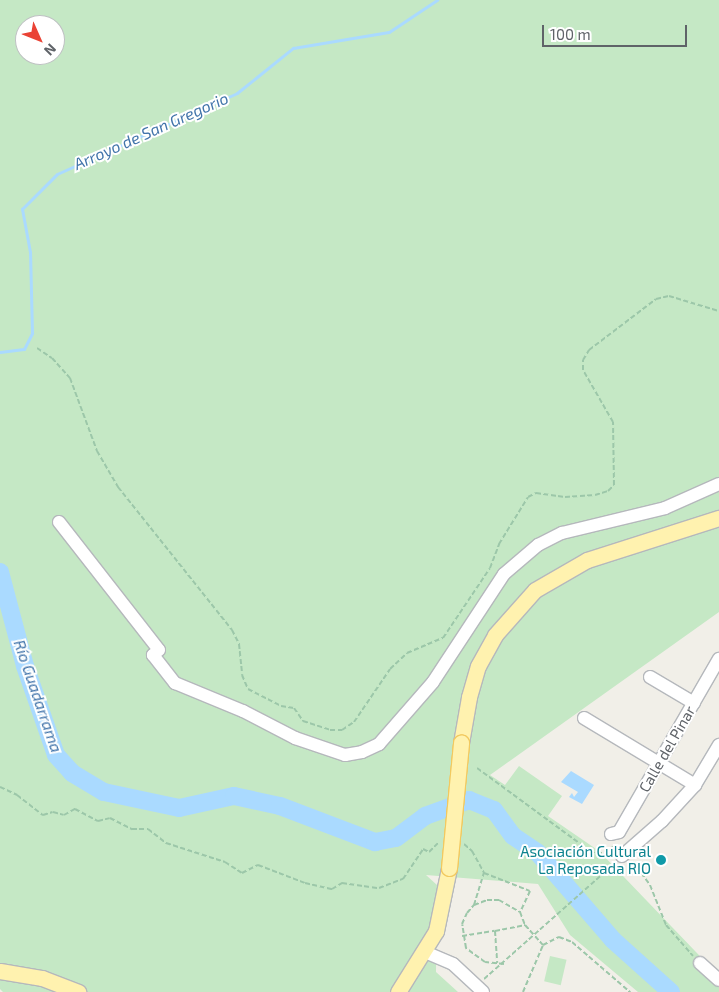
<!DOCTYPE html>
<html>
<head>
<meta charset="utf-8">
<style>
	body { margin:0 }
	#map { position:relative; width:719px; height:992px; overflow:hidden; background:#f1efe8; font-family:"Exo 2",sans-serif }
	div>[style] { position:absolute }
	.green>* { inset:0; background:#c5e8c5; transform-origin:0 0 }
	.water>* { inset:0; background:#aadaff }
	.stream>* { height:3px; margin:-1.5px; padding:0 1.5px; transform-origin:1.5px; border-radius:1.5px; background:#aadaff }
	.river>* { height:18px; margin:-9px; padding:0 9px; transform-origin:9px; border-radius:9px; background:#aadaff }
	.path>* { height:2px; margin-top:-1px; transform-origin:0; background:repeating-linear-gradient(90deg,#9cc7a9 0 5px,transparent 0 7.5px) }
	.roads { filter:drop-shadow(1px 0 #b5b8bc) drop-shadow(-1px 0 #b5b8bc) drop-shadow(0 1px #b5b8bc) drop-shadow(0 -1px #b5b8bc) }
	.minor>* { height:12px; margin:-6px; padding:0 6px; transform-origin:6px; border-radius:6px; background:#fff }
	.major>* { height:15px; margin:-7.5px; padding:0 7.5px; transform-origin:7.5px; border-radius:7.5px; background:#fff2af }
	.bridges { filter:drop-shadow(1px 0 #f2c960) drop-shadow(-1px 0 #f2c960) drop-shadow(0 1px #f2c960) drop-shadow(0 -1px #f2c960) }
	.major-bridge>* { height:15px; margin:-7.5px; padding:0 7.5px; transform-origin:7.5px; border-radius:7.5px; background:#fff2af }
	.dots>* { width:14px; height:14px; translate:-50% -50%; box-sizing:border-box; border:2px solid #fff; border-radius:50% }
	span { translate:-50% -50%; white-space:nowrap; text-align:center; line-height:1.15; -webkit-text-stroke:4px #fff; paint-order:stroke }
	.street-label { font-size:15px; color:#5f6368 }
	.culture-label { font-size:15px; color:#0d838f }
	.right { translate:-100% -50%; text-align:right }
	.water-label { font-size:16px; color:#4174aa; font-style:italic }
	.north { position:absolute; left:15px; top:15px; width:50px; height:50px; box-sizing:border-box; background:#fff; border:1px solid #bfc1c3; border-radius:50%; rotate:134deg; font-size:14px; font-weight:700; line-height:20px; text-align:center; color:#5f6368 }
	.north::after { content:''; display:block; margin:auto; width:18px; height:22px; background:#ea4335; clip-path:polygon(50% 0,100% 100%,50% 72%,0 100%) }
	.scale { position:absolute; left:542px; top:25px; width:145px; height:22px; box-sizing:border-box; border:2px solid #5f6368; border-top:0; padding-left:6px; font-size:15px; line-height:18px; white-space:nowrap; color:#5f6368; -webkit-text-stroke:4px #fff; paint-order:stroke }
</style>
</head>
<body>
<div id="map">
	<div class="green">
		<div style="clip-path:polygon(evenodd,0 0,719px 0,719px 612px,490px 775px,505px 785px,519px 766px,562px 796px,548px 816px,599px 851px,719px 976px,719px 992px,638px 992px,570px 935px,538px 884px,426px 875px,437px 885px,436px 972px,458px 992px,3px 992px,0 989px,0 0,25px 25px,55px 25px,55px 55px,25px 55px,25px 25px)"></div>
		<div style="left:550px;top:956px;width:17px;height:26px;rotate:13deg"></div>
	</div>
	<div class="water">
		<div style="clip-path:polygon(571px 771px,594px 785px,582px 804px,569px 797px,572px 793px,574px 797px,578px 792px,561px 782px)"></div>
	</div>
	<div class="stream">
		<div style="left:0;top:352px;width:24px;rotate:-7deg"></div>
		<div style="left:24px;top:349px;width:18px;rotate:-63deg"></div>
		<div style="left:32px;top:333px;width:81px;rotate:-91.4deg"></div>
		<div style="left:30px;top:252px;width:44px;rotate:-100.5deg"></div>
		<div style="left:22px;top:209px;width:49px;rotate:-45deg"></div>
		<div style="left:57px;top:174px;width:197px;rotate:-24.2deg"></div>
		<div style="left:237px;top:93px;width:72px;rotate:-38.8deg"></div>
		<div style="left:293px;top:48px;width:97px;rotate:-9.5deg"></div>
		<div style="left:389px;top:32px;width:58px;rotate:-33.7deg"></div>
	</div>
	<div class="river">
		<div style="left:0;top:572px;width:97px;rotate:75.1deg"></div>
		<div style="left:25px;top:666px;width:94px;rotate:70.8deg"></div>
		<div style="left:56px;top:755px;width:24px;rotate:48deg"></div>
		<div style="left:72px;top:773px;width:37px;rotate:31deg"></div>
		<div style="left:104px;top:792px;width:77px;rotate:12deg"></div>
		<div style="left:179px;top:808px;width:56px;rotate:-12.3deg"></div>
		<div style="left:234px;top:796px;width:47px;rotate:12.3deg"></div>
		<div style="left:280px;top:806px;width:102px;rotate:20.8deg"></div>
		<div style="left:375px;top:842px;width:21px;rotate:-11deg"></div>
		<div style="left:396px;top:838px;width:36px;rotate:-37deg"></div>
		<div style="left:425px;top:816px;width:47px;rotate:-20deg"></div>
		<div style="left:469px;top:800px;width:27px;rotate:22deg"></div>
		<div style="left:494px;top:810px;width:32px;rotate:54deg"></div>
		<div style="left:513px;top:836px;width:30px;rotate:34deg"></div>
		<div style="left:538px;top:853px;width:115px;rotate:49.2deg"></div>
		<div style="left:613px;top:940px;width:78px;rotate:41.9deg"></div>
	</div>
	<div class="path">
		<div style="left:37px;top:348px;width:18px;rotate:34deg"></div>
		<div style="left:52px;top:358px;width:27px;rotate:48deg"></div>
		<div style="left:70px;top:378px;width:78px;rotate:69.7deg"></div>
		<div style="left:97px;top:451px;width:42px;rotate:59.7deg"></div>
		<div style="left:118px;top:487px;width:183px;rotate:51.4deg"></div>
		<div style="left:232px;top:630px;width:16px;rotate:63deg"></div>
		<div style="left:239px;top:644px;width:31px;rotate:84deg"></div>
		<div style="left:242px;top:675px;width:15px;rotate:67deg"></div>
		<div style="left:248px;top:689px;width:37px;rotate:27deg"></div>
		<div style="left:281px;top:706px;width:13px;rotate:9deg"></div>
		<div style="left:294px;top:708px;width:16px;rotate:55deg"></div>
		<div style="left:303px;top:721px;width:28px;rotate:18deg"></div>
		<div style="left:330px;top:730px;width:12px"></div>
		<div style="left:342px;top:730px;width:14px;rotate:-34deg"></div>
		<div style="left:354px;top:722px;width:64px;rotate:-55.8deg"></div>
		<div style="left:390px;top:669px;width:23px;rotate:-43deg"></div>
		<div style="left:407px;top:653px;width:39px;rotate:-23deg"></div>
		<div style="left:443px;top:638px;width:84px;rotate:-56.1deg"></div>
		<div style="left:490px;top:568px;width:26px;rotate:-69deg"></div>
		<div style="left:499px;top:544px;width:55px;rotate:-58.3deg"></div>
		<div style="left:528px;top:497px;width:9px;rotate:-27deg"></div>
		<div style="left:536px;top:493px;width:29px;rotate:8deg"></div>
		<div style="left:565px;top:497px;width:30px;rotate:-4deg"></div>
		<div style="left:595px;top:495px;width:14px;rotate:-17deg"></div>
		<div style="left:608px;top:491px;width:8px;rotate:-45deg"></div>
		<div style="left:614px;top:485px;width:63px;rotate:-90.9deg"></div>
		<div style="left:613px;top:422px;width:60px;rotate:-120deg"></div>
		<div style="left:583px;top:370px;width:10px;rotate:-90deg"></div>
		<div style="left:583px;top:360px;width:12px;rotate:-59deg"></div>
		<div style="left:589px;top:350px;width:84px;rotate:-37.3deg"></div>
		<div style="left:656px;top:299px;width:13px;rotate:-13deg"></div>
		<div style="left:669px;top:296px;width:52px;rotate:16.7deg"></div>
		<div style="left:477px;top:768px;width:140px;rotate:36.3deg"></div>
		<div style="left:590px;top:851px;width:8px;rotate:23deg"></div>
		<div style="left:597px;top:854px;width:21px;rotate:-23deg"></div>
		<div style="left:0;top:787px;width:19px;rotate:25deg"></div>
		<div style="left:17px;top:795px;width:33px;rotate:38deg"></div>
		<div style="left:43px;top:815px;width:10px;rotate:-17deg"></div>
		<div style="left:53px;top:812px;width:11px;rotate:15deg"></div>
		<div style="left:64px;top:815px;width:13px;rotate:-29deg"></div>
		<div style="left:75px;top:809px;width:26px;rotate:28deg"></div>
		<div style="left:98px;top:821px;width:12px;rotate:-14deg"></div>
		<div style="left:110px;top:818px;width:25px;rotate:27deg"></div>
		<div style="left:132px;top:829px;width:16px"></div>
		<div style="left:148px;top:829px;width:23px;rotate:38deg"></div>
		<div style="left:166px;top:843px;width:62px;rotate:17.9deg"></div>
		<div style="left:225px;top:862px;width:20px;rotate:33deg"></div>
		<div style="left:242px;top:873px;width:18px;rotate:-27deg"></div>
		<div style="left:258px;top:865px;width:50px;rotate:21deg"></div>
		<div style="left:305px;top:883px;width:28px;rotate:13deg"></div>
		<div style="left:332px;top:889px;width:12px;rotate:-31deg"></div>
		<div style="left:342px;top:883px;width:37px;rotate:8deg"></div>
		<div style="left:379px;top:888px;width:26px;rotate:-21deg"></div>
		<div style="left:403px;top:879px;width:36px;rotate:-56deg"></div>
		<div style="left:423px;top:849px;width:7px;rotate:27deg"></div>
		<div style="left:429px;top:852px;width:14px;rotate:-45deg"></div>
		<div style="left:464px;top:844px;width:11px;rotate:41deg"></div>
		<div style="left:472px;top:851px;width:25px;rotate:61deg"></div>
		<div style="left:632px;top:861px;width:30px;rotate:53deg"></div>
		<div style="left:650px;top:885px;width:43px;rotate:68.2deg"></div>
		<div style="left:666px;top:925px;width:41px;rotate:48.9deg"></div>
		<div style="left:474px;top:905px;width:34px;rotate:-73deg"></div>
		<div style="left:484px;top:873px;width:49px;rotate:21.4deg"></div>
		<div style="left:530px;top:891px;width:23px;rotate:115deg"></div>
		<div style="left:495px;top:931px;width:31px;rotate:-11deg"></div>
		<div style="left:525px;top:925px;width:27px;rotate:48deg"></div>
		<div style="left:462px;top:936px;width:33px;rotate:-9deg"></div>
		<div style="left:495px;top:931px;width:32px;rotate:86deg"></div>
		<div style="left:504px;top:964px;width:19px;rotate:-174deg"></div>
		<div style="left:485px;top:962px;width:24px;rotate:-144deg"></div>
		<div style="left:466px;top:948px;width:24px;rotate:-99deg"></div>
		<div style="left:462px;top:924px;width:12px;rotate:-66deg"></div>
		<div style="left:467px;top:913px;width:11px;rotate:-49deg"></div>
		<div style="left:474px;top:905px;width:14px;rotate:-21deg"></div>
		<div style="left:487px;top:900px;width:12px"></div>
		<div style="left:499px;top:900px;width:24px;rotate:30deg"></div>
		<div style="left:520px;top:912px;width:14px;rotate:69deg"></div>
		<div style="left:484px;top:979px;width:175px;rotate:-41.5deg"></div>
		<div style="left:523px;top:992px;width:51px;rotate:-66.9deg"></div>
		<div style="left:543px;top:945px;width:18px;rotate:-27deg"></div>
		<div style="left:559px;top:937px;width:14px;rotate:21deg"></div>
		<div style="left:572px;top:942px;width:77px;rotate:40.8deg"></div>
	</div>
	<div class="roads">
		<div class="minor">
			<div style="left:59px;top:522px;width:162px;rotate:52deg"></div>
			<div style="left:159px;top:650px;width:8px;rotate:140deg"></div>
			<div style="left:153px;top:655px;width:36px;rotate:52deg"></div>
			<div style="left:175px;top:683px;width:74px;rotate:22.4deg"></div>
			<div style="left:243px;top:711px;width:59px;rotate:27.4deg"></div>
			<div style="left:295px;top:738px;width:53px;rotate:18.8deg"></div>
			<div style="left:345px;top:755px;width:17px;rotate:-10deg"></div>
			<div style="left:362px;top:752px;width:19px;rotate:-25deg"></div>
			<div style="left:379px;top:744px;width:82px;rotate:-48.9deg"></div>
			<div style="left:433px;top:682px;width:129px;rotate:-56.7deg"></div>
			<div style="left:504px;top:574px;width:45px;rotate:-40.5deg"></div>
			<div style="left:538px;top:545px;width:27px;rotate:-27deg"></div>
			<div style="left:562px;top:533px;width:106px;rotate:-13.6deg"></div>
			<div style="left:665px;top:508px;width:59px;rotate:-24deg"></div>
			<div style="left:650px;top:677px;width:51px;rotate:30.6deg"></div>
			<div style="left:584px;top:718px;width:130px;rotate:31.1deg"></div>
			<div style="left:611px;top:834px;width:8px;rotate:-14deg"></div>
			<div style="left:619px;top:832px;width:200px;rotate:-60deg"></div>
			<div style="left:622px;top:856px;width:53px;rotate:-41.2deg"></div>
			<div style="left:662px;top:821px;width:49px;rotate:-47.5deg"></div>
			<div style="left:695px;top:785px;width:47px;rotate:-59deg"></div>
			<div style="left:425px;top:952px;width:30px;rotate:23deg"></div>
			<div style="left:453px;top:964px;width:41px;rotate:43deg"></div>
			<div style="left:700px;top:963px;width:25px;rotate:42deg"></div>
		</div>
		<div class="major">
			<div style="left:461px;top:743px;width:47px;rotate:-80.1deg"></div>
			<div style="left:469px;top:697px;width:32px;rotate:-74deg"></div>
			<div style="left:478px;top:666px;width:35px;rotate:-61deg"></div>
			<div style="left:495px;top:635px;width:60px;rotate:-48.4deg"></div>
			<div style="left:535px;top:590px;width:60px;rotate:-30deg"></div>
			<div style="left:587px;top:560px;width:139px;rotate:-17.7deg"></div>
			<div style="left:0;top:971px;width:43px;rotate:9.5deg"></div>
			<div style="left:42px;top:978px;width:39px;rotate:21deg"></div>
			<div style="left:398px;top:992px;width:72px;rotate:-58.1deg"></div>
			<div style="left:436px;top:931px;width:64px;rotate:-78.3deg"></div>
		</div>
	</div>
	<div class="bridges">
		<div class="major-bridge">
			<div style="left:449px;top:868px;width:126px;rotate:-84.5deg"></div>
		</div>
	</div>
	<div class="dots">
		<div style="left:661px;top:860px;background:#0f9aa8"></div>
	</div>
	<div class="street-label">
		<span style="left:667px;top:749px;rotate:-60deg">Calle del Pinar</span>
	</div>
	<div class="culture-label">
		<span class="right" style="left:651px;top:860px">Asociación Cultural<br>La Reposada RIO</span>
	</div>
	<div class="water-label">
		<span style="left:151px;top:131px;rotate:-24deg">Arroyo de San Gregorio</span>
		<span style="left:38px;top:696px;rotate:71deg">Río Guadarrama</span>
	</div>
	<div class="north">N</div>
	<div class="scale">100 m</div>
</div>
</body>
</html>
